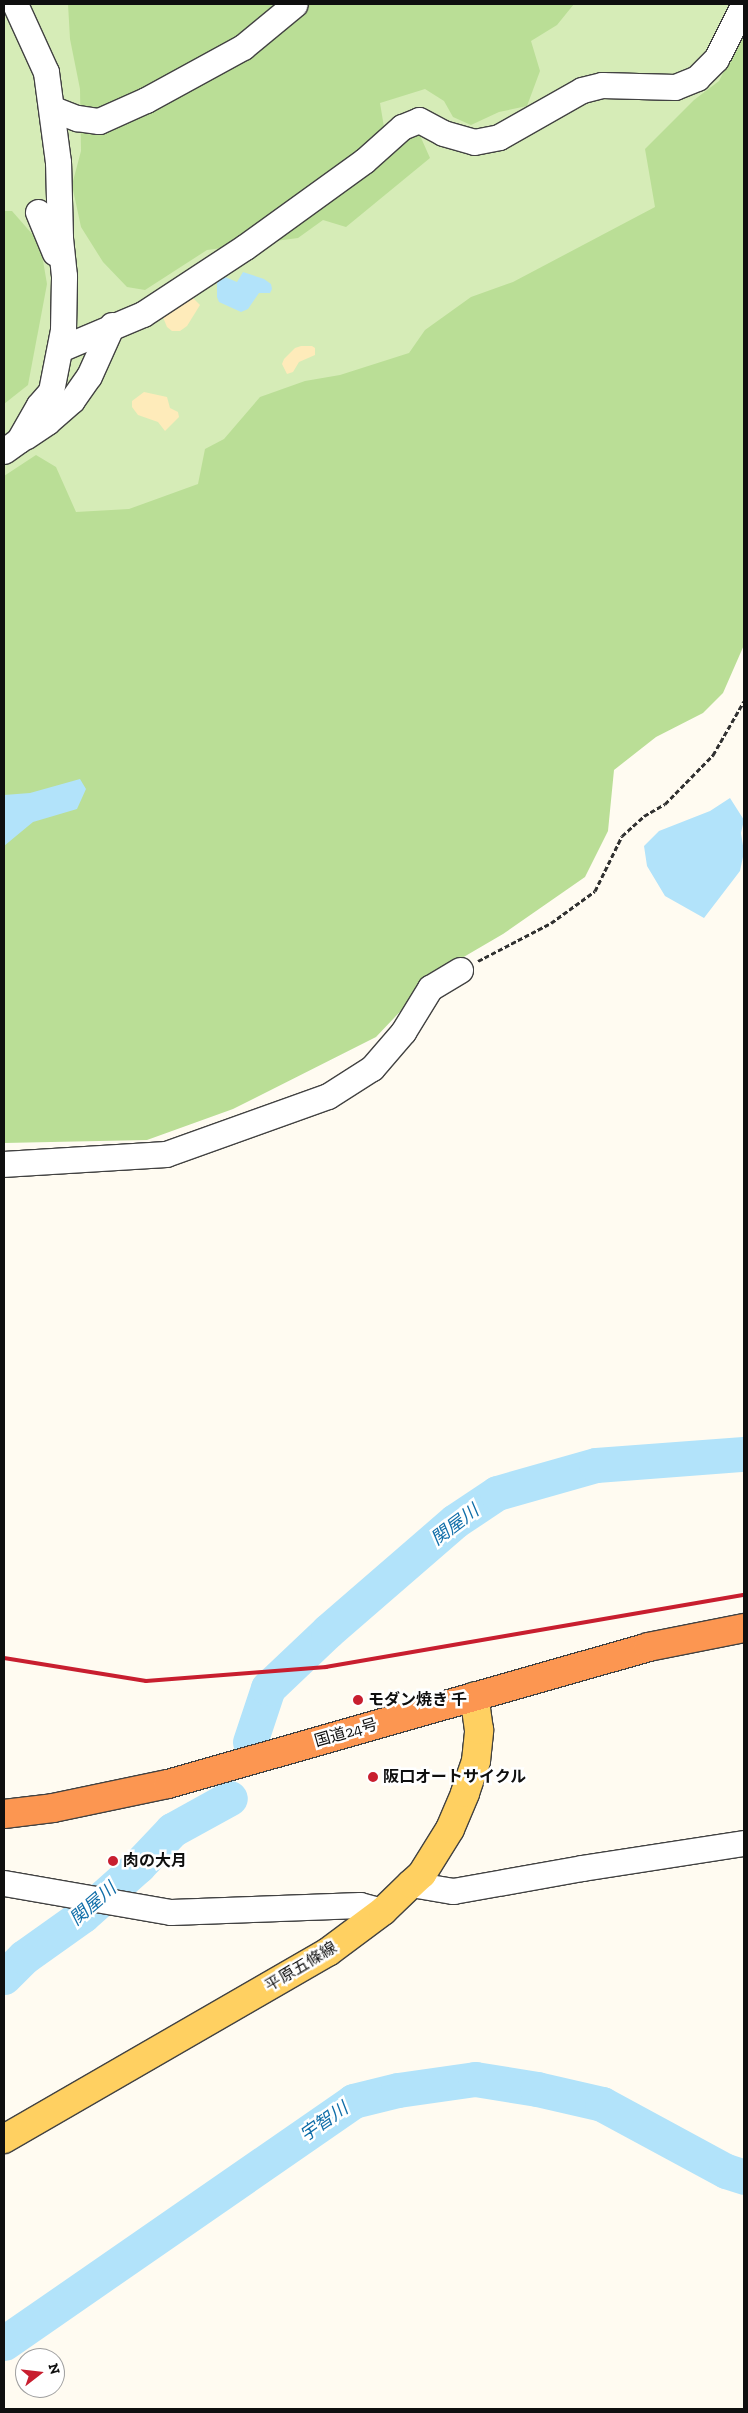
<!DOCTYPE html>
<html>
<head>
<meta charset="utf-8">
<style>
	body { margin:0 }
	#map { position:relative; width:748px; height:2413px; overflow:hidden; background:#fffbf1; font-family:"Zilla Slab","Noto Sans JP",serif }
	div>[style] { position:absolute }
	.green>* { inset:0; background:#d6ecb7 }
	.forest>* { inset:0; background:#bade96 }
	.sand>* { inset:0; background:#feebba }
	.water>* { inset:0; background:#b2e3fa }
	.river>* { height:35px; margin:-17.5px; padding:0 17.5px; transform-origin:17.5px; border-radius:17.5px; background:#b2e3fa }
	.path>* { height:3px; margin-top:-1.5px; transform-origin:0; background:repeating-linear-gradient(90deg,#313131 0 5px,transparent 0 7.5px) }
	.roads { filter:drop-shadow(1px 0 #424242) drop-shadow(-1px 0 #424242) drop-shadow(0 1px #424242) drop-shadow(0 -1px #424242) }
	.minor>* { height:25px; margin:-12.5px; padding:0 12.5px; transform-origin:12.5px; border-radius:12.5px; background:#fff }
	.major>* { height:28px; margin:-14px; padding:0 14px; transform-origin:14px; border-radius:14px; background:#ffd061 }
	.highway>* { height:28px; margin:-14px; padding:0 14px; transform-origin:14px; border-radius:14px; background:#fc9651 }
	.rail>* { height:4px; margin:-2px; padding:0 2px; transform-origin:2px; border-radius:2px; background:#c81e2f }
	.dots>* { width:14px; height:14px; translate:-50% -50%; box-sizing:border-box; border:2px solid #fff; border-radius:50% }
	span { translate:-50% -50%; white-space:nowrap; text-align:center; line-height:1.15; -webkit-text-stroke:5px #fff; paint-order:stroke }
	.poi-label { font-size:16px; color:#0f0f0f; font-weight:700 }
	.left { translate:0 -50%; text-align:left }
	.street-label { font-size:16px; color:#0f0f0f }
	.water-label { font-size:18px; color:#106ea9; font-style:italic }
	.frame { position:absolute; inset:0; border:5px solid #0f0f0f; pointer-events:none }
	.north { position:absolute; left:15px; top:2348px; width:50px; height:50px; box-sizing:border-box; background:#fff; border:1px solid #9f9f9f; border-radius:50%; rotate:74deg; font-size:14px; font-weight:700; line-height:20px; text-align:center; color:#0f0f0f }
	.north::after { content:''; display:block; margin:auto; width:18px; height:22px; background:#c81e2f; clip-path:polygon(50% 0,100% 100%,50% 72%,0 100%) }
</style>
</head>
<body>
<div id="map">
	<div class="green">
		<div style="clip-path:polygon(4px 4px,744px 4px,744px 201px,4px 597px)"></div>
	</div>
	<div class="forest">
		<div style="clip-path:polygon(68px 4px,574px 4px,557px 25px,531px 41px,540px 71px,527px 106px,499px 112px,471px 125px,453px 117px,444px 101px,425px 89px,380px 103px,384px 127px,418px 131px,430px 158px,346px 227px,323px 220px,298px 238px,207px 250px,145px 290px,127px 287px,103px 262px,81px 227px,72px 185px,81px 151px,80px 89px,70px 39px)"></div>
		<div style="clip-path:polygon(744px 32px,744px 645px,723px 693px,703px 713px,656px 737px,614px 770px,608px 831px,585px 877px,503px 934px,426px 979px,413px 998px,376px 1037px,233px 1109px,147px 1140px,4px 1143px,4px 476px,36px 455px,56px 467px,76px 512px,129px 509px,198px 484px,205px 449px,224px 439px,260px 397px,305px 381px,340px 375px,409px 353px,425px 330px,471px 297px,513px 282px,655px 207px,645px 149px,694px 100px,719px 81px)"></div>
		<div style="clip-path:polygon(4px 211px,12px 211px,40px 243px,47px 284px,28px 385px,4px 404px)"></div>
	</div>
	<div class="sand">
		<div style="clip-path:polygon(191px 296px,200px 305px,187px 326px,180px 331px,172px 331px,167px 327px,160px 310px)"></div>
		<div style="clip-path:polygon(301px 346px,312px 346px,315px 348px,315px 355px,299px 362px,293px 372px,287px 374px,282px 364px,284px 359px,295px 348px)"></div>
		<div style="clip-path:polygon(144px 392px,167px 397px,170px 408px,178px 412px,179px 417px,165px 431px,158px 422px,138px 415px,132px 407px,132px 401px)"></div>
	</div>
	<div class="water">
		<div style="clip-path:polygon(243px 272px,264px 279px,271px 284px,272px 289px,270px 293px,259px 293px,248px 309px,241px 312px,219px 302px,217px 297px,217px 282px,225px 277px,237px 282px)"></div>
		<div style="clip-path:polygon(80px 779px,86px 789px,77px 809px,33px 822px,4px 846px,4px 795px,30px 793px)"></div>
		<div style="clip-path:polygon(730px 798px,744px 820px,741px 833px,744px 852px,740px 871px,704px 918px,665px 896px,647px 866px,644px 846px,659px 831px,710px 811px)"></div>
	</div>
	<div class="river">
		<div style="left:250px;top:1742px;width:57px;rotate:-71.6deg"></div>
		<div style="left:268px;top:1688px;width:83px;rotate:-43.5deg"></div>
		<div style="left:328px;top:1631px;width:168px;rotate:-40.9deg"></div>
		<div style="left:455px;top:1521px;width:50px;rotate:-33.7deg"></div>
		<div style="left:497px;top:1493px;width:103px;rotate:-15.8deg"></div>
		<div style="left:596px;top:1465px;width:148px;rotate:-4.3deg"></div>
		<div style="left:4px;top:1977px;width:28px;rotate:-45deg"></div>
		<div style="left:24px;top:1957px;width:72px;rotate:-35.4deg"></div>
		<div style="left:83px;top:1915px;width:74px;rotate:-41.7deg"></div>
		<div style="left:138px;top:1866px;width:50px;rotate:-46.6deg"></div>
		<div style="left:172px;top:1830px;width:66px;rotate:-28.9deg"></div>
		<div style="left:4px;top:2343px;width:425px;rotate:-34.7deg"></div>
		<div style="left:353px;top:2101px;width:46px;rotate:-13.7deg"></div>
		<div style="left:398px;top:2090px;width:78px;rotate:-8.1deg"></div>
		<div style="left:475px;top:2079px;width:63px;rotate:9.2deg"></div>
		<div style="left:537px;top:2089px;width:67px;rotate:13deg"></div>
		<div style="left:602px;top:2104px;width:141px;rotate:28.4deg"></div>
		<div style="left:726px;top:2171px;width:19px;rotate:18deg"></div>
	</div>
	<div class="path">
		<div style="left:478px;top:961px;width:82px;rotate:-27.5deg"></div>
		<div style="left:551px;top:923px;width:54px;rotate:-36deg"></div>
		<div style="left:595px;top:891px;width:61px;rotate:-63.9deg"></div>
		<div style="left:622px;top:836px;width:30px;rotate:-42deg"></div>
		<div style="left:644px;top:816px;width:24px;rotate:-30deg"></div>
		<div style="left:665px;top:804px;width:69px;rotate:-45.6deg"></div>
		<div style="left:713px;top:755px;width:62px;rotate:-60.1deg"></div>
	</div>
	<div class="roads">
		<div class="minor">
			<div style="left:53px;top:109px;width:26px;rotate:21deg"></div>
			<div style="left:77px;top:118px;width:22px;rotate:8deg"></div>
			<div style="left:99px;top:121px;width:51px;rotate:-24.1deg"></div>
			<div style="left:146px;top:100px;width:111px;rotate:-28.7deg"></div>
			<div style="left:243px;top:47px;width:67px;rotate:-39.6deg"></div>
			<div style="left:38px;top:212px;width:44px;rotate:67.5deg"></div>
			<div style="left:60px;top:349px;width:90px;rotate:-22.9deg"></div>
			<div style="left:143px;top:314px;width:122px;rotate:-33.3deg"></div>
			<div style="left:245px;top:247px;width:147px;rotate:-35.9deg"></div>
			<div style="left:364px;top:161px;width:51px;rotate:-41.8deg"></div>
			<div style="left:402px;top:127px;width:18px;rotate:-22deg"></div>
			<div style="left:419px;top:120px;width:27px;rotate:28deg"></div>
			<div style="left:443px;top:133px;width:32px;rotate:16deg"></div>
			<div style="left:474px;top:142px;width:25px;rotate:-11deg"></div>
			<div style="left:499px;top:137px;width:95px;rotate:-29.5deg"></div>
			<div style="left:582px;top:90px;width:21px;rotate:-14deg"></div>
			<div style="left:602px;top:85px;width:73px;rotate:1.6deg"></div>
			<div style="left:675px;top:87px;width:24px;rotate:-22deg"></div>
			<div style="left:697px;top:78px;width:27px;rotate:-45deg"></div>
			<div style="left:716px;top:59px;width:62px;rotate:-63deg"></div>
			<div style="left:25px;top:437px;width:27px;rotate:-34deg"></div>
			<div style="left:47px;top:422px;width:33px;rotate:-41deg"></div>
			<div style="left:72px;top:400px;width:29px;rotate:-55deg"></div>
			<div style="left:89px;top:376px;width:56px;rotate:-65.7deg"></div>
			<div style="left:4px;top:451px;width:19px;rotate:-36deg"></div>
			<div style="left:19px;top:440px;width:40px;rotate:-60.3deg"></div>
			<div style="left:39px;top:405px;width:18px;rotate:-49deg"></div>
			<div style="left:51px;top:391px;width:62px;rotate:-78.9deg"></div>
			<div style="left:63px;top:330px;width:54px;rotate:-88.9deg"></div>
			<div style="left:64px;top:276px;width:39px;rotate:-96deg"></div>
			<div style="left:60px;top:237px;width:75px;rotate:-91.5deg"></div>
			<div style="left:58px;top:162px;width:91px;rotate:-97.6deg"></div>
			<div style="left:46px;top:72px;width:75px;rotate:-114.5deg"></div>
			<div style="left:4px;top:1164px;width:162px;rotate:-3.5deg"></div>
			<div style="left:166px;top:1154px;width:172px;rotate:-19.7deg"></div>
			<div style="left:328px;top:1096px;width:52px;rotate:-32.5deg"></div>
			<div style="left:372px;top:1068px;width:48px;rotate:-49.3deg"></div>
			<div style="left:403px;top:1032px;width:52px;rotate:-58.5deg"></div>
			<div style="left:430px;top:988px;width:35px;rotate:-31deg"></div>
			<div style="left:4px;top:1883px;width:169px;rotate:9.9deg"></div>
			<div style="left:171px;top:1912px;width:189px;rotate:-2.1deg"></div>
			<div style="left:360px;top:1905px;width:24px;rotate:15deg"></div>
			<div style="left:411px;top:1884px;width:43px;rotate:9.5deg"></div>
			<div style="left:453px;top:1891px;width:131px;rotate:-10.1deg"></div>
			<div style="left:582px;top:1868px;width:164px;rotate:-8.8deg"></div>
		</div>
		<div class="major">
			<div style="left:4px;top:2139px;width:374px;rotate:-30deg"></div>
			<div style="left:328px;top:1952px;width:69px;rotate:-36.7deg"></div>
			<div style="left:383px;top:1911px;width:39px;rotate:-44deg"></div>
			<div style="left:411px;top:1884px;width:15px;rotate:-42deg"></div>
			<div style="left:422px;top:1874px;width:53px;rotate:-58.1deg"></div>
			<div style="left:450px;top:1829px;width:39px;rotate:-67deg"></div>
			<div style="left:465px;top:1793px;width:34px;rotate:-71deg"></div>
			<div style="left:476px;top:1761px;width:31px;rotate:-84deg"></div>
			<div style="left:479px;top:1730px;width:34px;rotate:-98deg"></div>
		</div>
		<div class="highway">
			<div style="left:4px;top:1814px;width:49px;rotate:-7deg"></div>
			<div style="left:53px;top:1808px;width:117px;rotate:-11.8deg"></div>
			<div style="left:168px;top:1784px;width:499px;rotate:-15.9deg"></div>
			<div style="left:648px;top:1647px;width:98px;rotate:-11.2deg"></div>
		</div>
	</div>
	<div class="rail">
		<div style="left:4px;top:1658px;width:144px;rotate:9.2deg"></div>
		<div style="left:146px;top:1681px;width:181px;rotate:-4.4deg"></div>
		<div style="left:326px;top:1667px;width:424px;rotate:-9.8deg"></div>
	</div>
	<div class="dots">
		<div style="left:358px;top:1700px;background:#c81e2f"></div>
		<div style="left:373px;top:1777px;background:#c81e2f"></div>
		<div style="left:113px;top:1861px;background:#c81e2f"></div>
	</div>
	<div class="poi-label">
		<span class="left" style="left:368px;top:1700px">モダン焼き 千</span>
		<span class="left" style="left:383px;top:1777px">阪口オートサイクル</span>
		<span class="left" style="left:123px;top:1861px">肉の大月</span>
	</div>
	<div class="street-label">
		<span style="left:346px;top:1733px;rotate:-16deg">国道24号</span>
		<span style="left:301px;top:1967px;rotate:-31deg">平原五條線</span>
	</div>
	<div class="water-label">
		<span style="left:455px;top:1525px;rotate:-37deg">関屋川</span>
		<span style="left:93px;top:1904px;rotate:-41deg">関屋川</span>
		<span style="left:324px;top:2122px;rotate:-35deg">宇智川</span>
	</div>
	<div class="frame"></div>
	<div class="north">N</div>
</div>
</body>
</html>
